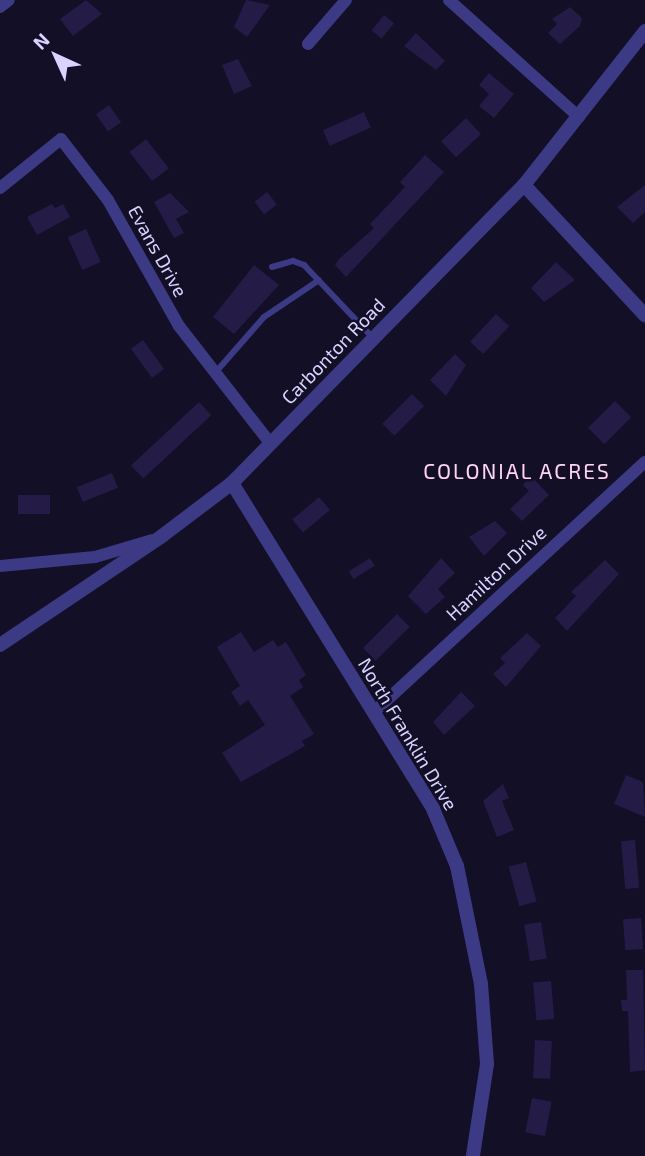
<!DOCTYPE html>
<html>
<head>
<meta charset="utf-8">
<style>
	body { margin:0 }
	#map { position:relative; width:645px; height:1156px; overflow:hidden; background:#130f26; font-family:"Exo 2",sans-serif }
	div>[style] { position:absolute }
	.building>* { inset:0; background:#241b47; transform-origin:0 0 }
	.service>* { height:6px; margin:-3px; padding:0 3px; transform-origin:3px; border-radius:3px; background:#3d3a85 }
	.minor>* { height:12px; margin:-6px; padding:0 6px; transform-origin:6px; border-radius:6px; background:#3d3a85 }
	.tertiary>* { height:14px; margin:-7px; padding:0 7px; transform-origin:7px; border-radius:7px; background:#3d3a85 }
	span { translate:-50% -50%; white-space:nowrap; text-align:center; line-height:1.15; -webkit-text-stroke:5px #130f26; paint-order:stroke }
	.street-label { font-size:19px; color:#d9d4ff }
	.neighbourhood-label { font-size:21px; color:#ffd6f0; letter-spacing:2px }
	.north { position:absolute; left:21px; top:21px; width:70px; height:70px; -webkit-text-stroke:5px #130f26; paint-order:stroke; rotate:315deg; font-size:19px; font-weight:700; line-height:28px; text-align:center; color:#d9d4ff }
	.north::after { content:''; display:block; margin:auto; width:24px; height:32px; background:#d9d4ff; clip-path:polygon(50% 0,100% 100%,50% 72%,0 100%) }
</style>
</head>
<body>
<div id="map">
	<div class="building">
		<div style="clip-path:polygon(86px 0,102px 14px,73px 36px,60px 19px)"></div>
		<div style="clip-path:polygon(246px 0,270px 5px,247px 37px,234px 27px)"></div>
		<div style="clip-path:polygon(570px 7px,582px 18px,580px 26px,560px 44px,548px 33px,557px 24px,552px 19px)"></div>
		<div style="left:384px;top:15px;width:13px;height:20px;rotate:39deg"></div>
		<div style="clip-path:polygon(416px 33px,445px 61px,436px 70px,404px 46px)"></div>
		<div style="clip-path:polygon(238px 59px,252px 86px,234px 94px,222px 65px)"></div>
		<div style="clip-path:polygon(489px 73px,514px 94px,494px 118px,479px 106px,489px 94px,479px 85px)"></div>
		<div style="left:109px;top:105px;width:21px;height:16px;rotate:55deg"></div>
		<div style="left:364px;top:112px;width:17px;height:45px;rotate:66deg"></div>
		<div style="left:466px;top:118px;width:22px;height:34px;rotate:47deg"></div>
		<div style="left:146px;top:139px;width:37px;height:21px;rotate:52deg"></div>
		<div style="clip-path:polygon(425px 155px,444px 172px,346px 277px,335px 265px,339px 259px,374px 228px,370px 224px,405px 187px,400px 182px)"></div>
		<div style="clip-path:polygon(645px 185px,645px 212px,633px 223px,617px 207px)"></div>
		<div style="left:267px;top:192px;width:16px;height:16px;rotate:52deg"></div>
		<div style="clip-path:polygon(170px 193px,189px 212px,176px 219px,184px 233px,174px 238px,154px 202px)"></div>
		<div style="clip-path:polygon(52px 204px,55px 208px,63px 204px,70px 217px,37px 235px,27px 217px)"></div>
		<div style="left:86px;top:229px;width:36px;height:20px;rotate:66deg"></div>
		<div style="clip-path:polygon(556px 262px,575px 280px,544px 302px,531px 288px)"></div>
		<div style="clip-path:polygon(254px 265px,279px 285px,234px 334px,213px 317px)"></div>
		<div style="left:496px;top:314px;width:18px;height:38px;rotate:43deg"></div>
		<div style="left:143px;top:340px;width:36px;height:15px;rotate:54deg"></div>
		<div style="clip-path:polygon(455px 354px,466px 365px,446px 396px,430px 380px)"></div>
		<div style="left:412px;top:394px;width:17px;height:42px;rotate:45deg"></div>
		<div style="left:615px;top:401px;width:23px;height:38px;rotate:45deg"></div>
		<div style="left:199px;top:402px;width:18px;height:93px;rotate:47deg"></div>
		<div style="left:112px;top:473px;width:16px;height:38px;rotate:68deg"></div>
		<div style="clip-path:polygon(531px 476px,549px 495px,522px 521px,510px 509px,529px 491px,523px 485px)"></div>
		<div style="left:50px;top:495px;width:19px;height:32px;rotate:90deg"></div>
		<div style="left:319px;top:497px;width:17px;height:35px;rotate:50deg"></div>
		<div style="clip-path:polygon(495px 521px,507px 533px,484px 556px,469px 537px)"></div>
		<div style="left:370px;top:558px;width:9px;height:25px;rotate:58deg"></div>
		<div style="clip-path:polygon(441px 558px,455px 573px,438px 589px,445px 597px,426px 614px,408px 596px)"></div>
		<div style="clip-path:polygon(605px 560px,619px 574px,567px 631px,555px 618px,576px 596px,571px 592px)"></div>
		<div style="left:397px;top:614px;width:18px;height:48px;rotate:45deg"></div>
		<div style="clip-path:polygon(241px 632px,254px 652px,273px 640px,278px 647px,286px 642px,306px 675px,299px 680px,303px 687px,290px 696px,314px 734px,302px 741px,305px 746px,241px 782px,222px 753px,265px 725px,248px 700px,240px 706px,231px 692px,240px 686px,217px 647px)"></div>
		<div style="clip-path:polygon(527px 633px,541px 646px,506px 687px,493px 674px,505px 663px,500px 658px)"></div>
		<div style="clip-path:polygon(461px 692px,475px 706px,444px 735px,433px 722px)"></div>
		<div style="clip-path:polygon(626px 775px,643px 782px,645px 817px,614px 804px)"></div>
		<div style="clip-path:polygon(503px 784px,509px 798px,502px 801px,514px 830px,497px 837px,483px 801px)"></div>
		<div style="left:635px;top:840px;width:48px;height:14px;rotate:85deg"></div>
		<div style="left:526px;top:862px;width:41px;height:18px;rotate:75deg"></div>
		<div style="left:641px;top:918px;width:31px;height:18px;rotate:86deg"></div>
		<div style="left:541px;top:922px;width:37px;height:17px;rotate:81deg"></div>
		<div style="clip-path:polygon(626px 970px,643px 970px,645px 1070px,630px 1072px,628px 1011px,622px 1011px,621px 1000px,627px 1000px)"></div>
		<div style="left:551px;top:981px;width:38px;height:18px;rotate:85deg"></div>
		<div style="left:535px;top:1040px;width:17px;height:38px;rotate:3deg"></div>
		<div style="left:532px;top:1098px;width:20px;height:35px;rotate:11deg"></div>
	</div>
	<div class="service">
		<div style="left:272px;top:267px;width:22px;rotate:-16deg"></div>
		<div style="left:293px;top:261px;width:12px;rotate:20deg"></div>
		<div style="left:304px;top:265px;width:100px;rotate:46.6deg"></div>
		<div style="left:215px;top:373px;width:74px;rotate:-48.8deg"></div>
		<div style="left:264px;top:317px;width:66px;rotate:-33.9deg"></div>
	</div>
	<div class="minor">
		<div style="left:449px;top:0;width:175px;rotate:42deg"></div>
		<div style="left:0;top:7px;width:11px;rotate:-38deg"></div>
		<div style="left:308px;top:44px;width:58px;rotate:-49.2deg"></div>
		<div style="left:0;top:188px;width:78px;rotate:-38.8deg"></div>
		<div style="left:61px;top:139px;width:77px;rotate:52.4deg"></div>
		<div style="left:108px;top:200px;width:145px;rotate:60.6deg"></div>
		<div style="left:179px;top:326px;width:148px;rotate:52.1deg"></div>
		<div style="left:0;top:566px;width:95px;rotate:-5.4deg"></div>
		<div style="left:95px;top:557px;width:59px;rotate:-16.6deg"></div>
		<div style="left:374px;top:712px;width:369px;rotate:-42.7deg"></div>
	</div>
	<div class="tertiary">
		<div style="left:524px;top:185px;width:178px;rotate:47.1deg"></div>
		<div style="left:232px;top:483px;width:383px;rotate:58.3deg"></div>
		<div style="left:433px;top:809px;width:62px;rotate:67.2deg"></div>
		<div style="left:457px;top:866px;width:120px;rotate:78.5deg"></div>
		<div style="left:481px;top:984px;width:80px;rotate:85.7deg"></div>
		<div style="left:487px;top:1064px;width:93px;rotate:98.7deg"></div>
		<div style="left:0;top:645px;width:195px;rotate:-33.9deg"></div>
		<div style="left:162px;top:536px;width:88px;rotate:-37.1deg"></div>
		<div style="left:232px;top:483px;width:417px;rotate:-45.6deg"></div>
		<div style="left:524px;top:185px;width:196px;rotate:-51.8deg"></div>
	</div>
	<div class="street-label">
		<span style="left:158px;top:251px;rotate:61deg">Evans Drive</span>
		<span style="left:333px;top:351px;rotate:-46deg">Carbonton Road</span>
		<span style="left:496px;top:573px;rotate:-43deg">Hamilton Drive</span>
		<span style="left:408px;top:734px;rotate:59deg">North Franklin Drive</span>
	</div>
	<div class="neighbourhood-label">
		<span style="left:517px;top:471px">COLONIAL ACRES</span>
	</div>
	<div class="north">N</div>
</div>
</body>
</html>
